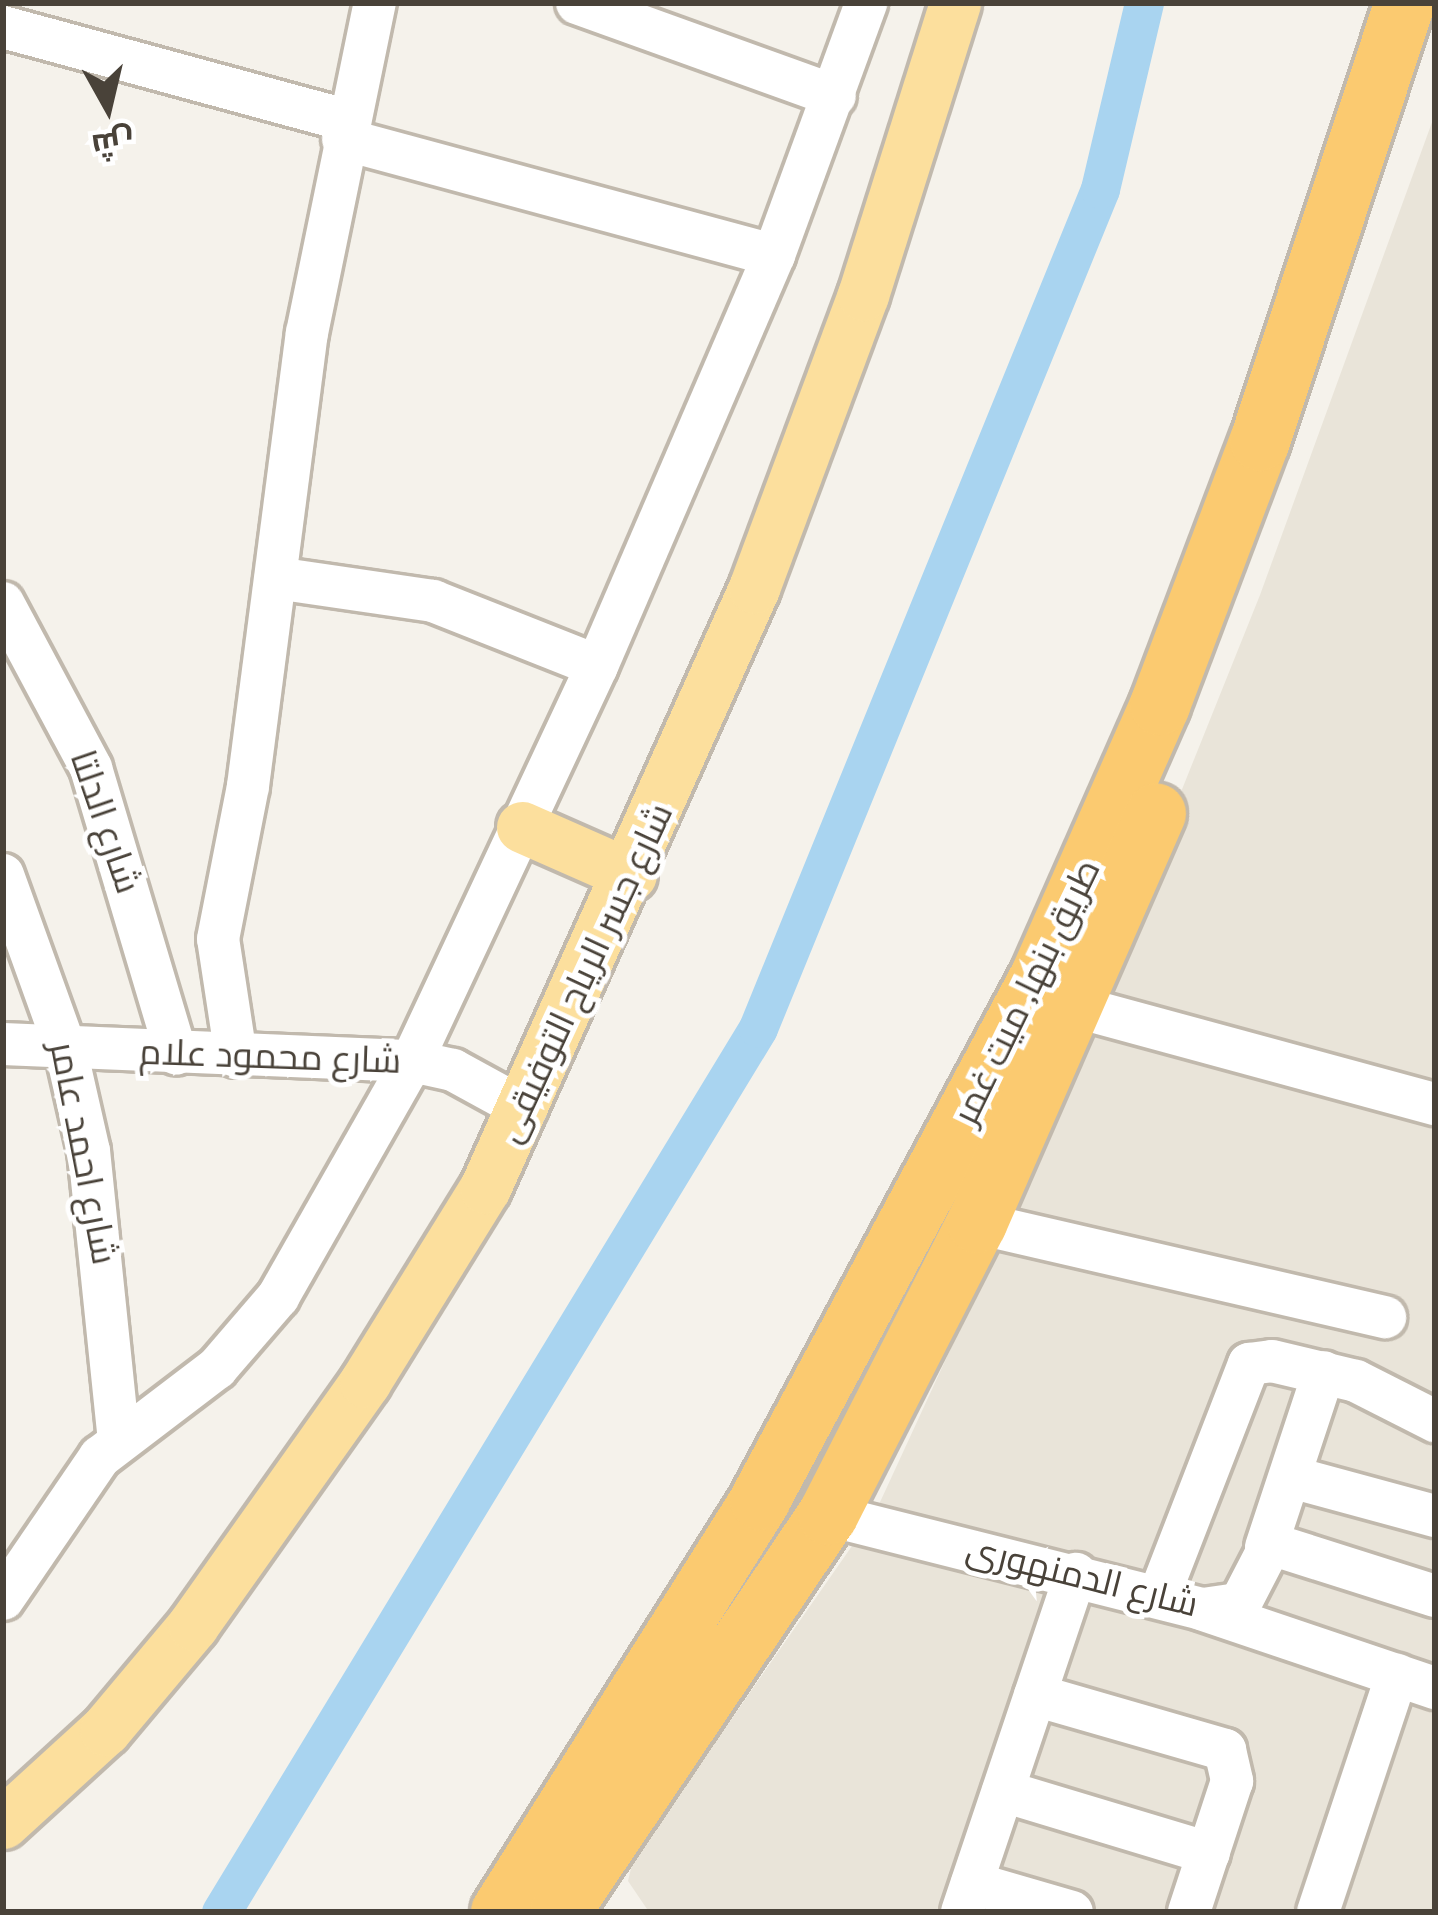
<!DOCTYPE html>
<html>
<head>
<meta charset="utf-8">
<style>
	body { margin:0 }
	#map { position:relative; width:1438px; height:1915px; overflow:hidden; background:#f5f2eb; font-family:Karla,Cairo,sans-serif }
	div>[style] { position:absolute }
	.residential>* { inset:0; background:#e9e4d9 }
	.canal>* { height:39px; margin:-19.5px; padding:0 19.5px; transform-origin:19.5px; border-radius:19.5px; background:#a9d4f0 }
	.roads { filter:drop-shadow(3px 0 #c1b9ad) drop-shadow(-3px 0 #c1b9ad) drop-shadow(0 3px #c1b9ad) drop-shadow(0 -3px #c1b9ad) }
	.minor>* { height:42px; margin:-21px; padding:0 21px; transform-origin:21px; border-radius:21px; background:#fff }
	.major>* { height:51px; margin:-25.5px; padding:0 25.5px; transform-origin:25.5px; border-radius:25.5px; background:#fcdf9d }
	.highway>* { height:60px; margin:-30px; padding:0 30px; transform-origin:30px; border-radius:30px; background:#fbca70 }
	span { translate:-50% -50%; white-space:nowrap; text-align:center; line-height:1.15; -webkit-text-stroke:10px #fff; paint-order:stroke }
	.street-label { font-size:36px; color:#494239 }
	.frame { position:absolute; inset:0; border:6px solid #494239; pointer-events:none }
	.north { position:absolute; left:48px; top:48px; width:120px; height:120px; -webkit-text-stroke:9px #fff; paint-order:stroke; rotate:172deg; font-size:33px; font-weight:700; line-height:48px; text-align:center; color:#494239 }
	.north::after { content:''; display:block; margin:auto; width:42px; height:54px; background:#494239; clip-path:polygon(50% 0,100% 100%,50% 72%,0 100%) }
</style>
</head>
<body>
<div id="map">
	<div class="residential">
		<div style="clip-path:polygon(1435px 114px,1435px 1912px,649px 1912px,628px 1881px,633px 1860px,875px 1513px,1004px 1233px,1260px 595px)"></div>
	</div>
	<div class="canal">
		<div style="left:221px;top:1912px;width:1034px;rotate:-58.72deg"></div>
		<div style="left:758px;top:1028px;width:906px;rotate:-67.82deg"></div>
		<div style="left:1100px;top:189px;width:191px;rotate:-76.7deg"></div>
	</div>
	<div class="roads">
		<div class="minor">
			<div style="left:577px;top:3px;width:274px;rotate:19.8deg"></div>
			<div style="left:3px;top:27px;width:358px;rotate:15.2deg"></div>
			<div style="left:343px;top:139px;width:446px;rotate:15.1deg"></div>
			<div style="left:276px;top:578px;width:159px;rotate:8.3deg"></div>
			<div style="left:433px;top:601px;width:176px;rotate:21.6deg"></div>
			<div style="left:3px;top:603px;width:187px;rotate:61.9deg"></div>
			<div style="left:91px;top:768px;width:298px;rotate:73.4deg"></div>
			<div style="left:3px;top:875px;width:186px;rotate:70.2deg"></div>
			<div style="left:66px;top:1050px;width:104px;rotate:77.2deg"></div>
			<div style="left:89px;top:1151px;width:290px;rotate:84.1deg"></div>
			<div style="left:1077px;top:1007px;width:371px;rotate:15.2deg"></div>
			<div style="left:3px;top:1044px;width:409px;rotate:2.4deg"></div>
			<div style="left:412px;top:1061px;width:42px;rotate:12.4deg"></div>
			<div style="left:453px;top:1070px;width:83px;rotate:28.7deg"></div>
			<div style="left:236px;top:1056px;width:118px;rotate:-98.7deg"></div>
			<div style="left:218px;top:939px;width:156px;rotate:-78.9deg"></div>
			<div style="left:248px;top:786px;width:457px;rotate:-82.6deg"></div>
			<div style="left:307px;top:333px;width:337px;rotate:-78.4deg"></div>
			<div style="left:977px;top:1223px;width:419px;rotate:13deg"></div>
			<div style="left:1291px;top:1477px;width:149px;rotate:15.2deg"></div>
			<div style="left:828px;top:1515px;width:387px;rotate:14.1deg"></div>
			<div style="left:1203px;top:1609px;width:37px;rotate:-8deg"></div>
			<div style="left:1240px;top:1604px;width:68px;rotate:-62.7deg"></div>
			<div style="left:1271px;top:1544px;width:172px;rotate:17.6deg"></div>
			<div style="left:1266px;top:1547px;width:184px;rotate:-71.7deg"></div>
			<div style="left:1159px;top:1596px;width:249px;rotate:-68.8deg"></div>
			<div style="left:1249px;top:1364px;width:23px;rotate:-7deg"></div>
			<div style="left:1272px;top:1361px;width:86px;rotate:13.4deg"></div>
			<div style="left:1356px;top:1381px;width:89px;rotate:26.9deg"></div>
			<div style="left:3px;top:1599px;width:172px;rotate:-55.7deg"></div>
			<div style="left:100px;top:1457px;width:147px;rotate:-37.3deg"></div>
			<div style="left:217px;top:1368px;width:94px;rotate:-49.3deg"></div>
			<div style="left:278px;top:1297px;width:271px;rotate:-60.4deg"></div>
			<div style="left:412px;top:1061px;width:436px;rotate:-64.9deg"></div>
			<div style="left:597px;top:666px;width:447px;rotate:-66.7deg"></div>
			<div style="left:774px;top:255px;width:268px;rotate:-69.9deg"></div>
			<div style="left:1204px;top:1610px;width:244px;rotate:18.7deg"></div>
			<div style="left:1035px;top:1695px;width:198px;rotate:16.1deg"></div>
			<div style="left:1225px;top:1750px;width:32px;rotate:77deg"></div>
			<div style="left:1232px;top:1781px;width:138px;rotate:108.2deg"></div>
			<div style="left:1003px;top:1791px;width:215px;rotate:16.8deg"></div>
			<div style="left:972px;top:1883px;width:104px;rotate:16.2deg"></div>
			<div style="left:962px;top:1912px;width:357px;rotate:-71.4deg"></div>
			<div style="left:1318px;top:1912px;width:250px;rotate:-71.6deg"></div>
		</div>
		<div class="major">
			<div style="left:522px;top:827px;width:119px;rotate:23.8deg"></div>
			<div style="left:3px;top:1823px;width:138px;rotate:-42.4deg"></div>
			<div style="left:105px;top:1730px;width:137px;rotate:-50deg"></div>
			<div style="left:193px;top:1625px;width:298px;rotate:-54.7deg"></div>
			<div style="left:365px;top:1382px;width:228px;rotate:-58.3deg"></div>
			<div style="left:485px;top:1188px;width:658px;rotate:-65.85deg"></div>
			<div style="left:754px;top:588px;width:313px;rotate:-69.6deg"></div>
			<div style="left:863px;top:295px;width:306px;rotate:-72.5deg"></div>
		</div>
		<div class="highway">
			<div style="left:501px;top:1912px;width:487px;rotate:-57.8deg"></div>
			<div style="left:760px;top:1500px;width:595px;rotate:-61.84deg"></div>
			<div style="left:1041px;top:975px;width:295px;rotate:-66.2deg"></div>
			<div style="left:1160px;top:705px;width:282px;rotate:-69.3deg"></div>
			<div style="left:1260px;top:441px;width:461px;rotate:-71.7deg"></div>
			<div style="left:560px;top:1912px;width:479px;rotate:-56deg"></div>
			<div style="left:828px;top:1515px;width:328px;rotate:-63deg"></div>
			<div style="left:977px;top:1223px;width:447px;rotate:-66.4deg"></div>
		</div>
	</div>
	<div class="street-label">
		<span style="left:105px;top:822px;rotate:71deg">شارع الدلتا</span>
		<span style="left:585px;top:973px;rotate:-65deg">شارع جسر الرياح التوفيقى</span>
		<span style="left:1027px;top:992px;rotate:-64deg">طريق بنها, ميت غمر</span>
		<span style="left:270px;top:1057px;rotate:2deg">شارع محمود علام</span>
		<span style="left:83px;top:1153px;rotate:79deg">شارع احمد عامر</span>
		<span style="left:1082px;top:1577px;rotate:14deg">شارع الدمنهورى</span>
	</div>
	<div class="frame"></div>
	<div class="north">ش</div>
</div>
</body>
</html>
